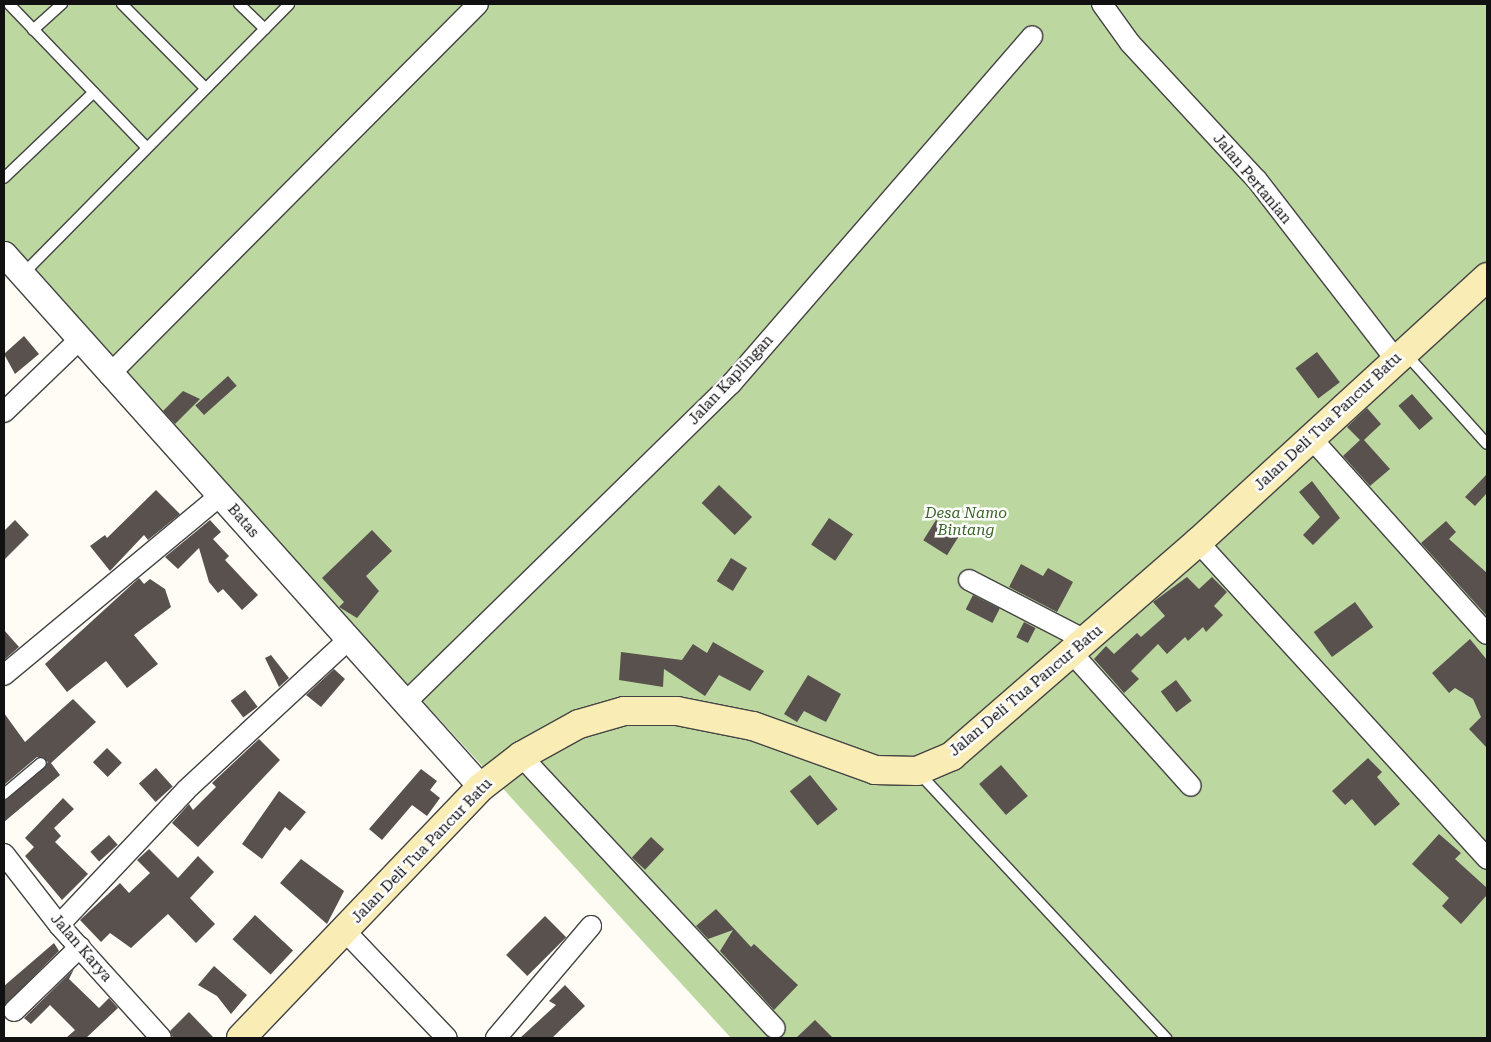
<!DOCTYPE html>
<html>
<head>
<meta charset="utf-8">
<style>
	body { margin:0 }
	#map { position:relative; width:1491px; height:1042px; overflow:hidden; background:#fefcf5; font-family:"Roboto Serif",serif }
	div>[style] { position:absolute }
	.forest>* { inset:0; background:#bdd7a0 }
	.building>* { inset:0; background:#59514e; transform-origin:0 0 }
	.roads { filter:drop-shadow(1px 0 #444) drop-shadow(-1px 0 #444) drop-shadow(0 1px #444) drop-shadow(0 -1px #444) }
	.service>* { height:10px; margin:-5px; padding:0 5px; transform-origin:5px; border-radius:5px; background:#fff }
	.minor>* { height:20px; margin:-10px; padding:0 10px; transform-origin:10px; border-radius:10px; background:#fff }
	.tertiary>* { height:25px; margin:-12.5px; padding:0 12.5px; transform-origin:12.5px; border-radius:12.5px; background:#fff }
	.secondary>* { height:28px; margin:-14px; padding:0 14px; transform-origin:14px; border-radius:14px; background:#f9ecb5 }
	span { translate:-50% -50%; white-space:nowrap; text-align:center; line-height:1.15; -webkit-text-stroke:5px #fff; paint-order:stroke }
	.street-label { font-size:15px; color:#111 }
	.park-label { font-size:15px; color:#376425; font-style:italic }
	.frame { position:absolute; inset:0; border:5px solid #111; pointer-events:none }
</style>
</head>
<body>
<div id="map">
	<div class="forest">
		<div style="clip-path:polygon(4px 4px,1487px 4px,1487px 1038px,731px 1038px,4px 243px)"></div>
	</div>
	<div class="building">
		<div style="clip-path:polygon(24px 336px,39px 354px,15px 374px,4px 354px)"></div>
		<div style="left:1317px;top:352px;width:38px;height:27px;rotate:53deg"></div>
		<div style="left:228px;top:376px;width:13px;height:44px;rotate:48deg"></div>
		<div style="clip-path:polygon(183px 391px,200px 399px,175px 424px,163px 411px)"></div>
		<div style="left:1412px;top:394px;width:32px;height:18px;rotate:49deg"></div>
		<div style="clip-path:polygon(1367px 408px,1381px 424px,1364px 440px,1390px 469px,1370px 486px,1343px 456px,1360px 440px,1347px 427px)"></div>
		<div style="clip-path:polygon(1487px 474px,1487px 493px,1475px 506px,1465px 497px)"></div>
		<div style="clip-path:polygon(1312px 481px,1340px 518px,1313px 545px,1303px 535px,1320px 517px,1299px 492px)"></div>
		<div style="left:719px;top:485px;width:46px;height:25px;rotate:44deg"></div>
		<div style="clip-path:polygon(156px 490px,180px 514px,148px 540px,144px 535px,110px 571px,90px 546px,105px 535px,107px 538px)"></div>
		<div style="left:829px;top:518px;width:29px;height:32px;rotate:34deg"></div>
		<div style="clip-path:polygon(15px 520px,29px 535px,4px 560px,4px 531px)"></div>
		<div style="clip-path:polygon(210px 520px,221px 532px,213px 539px,229px 556px,225px 560px,258px 595px,242px 610px,223px 589px,218px 593px,209px 582px,199px 548px,178px 569px,165px 557px)"></div>
		<div style="left:936px;top:520px;width:28px;height:24px;rotate:32deg"></div>
		<div style="clip-path:polygon(1446px 521px,1456px 532px,1449px 539px,1487px 573px,1487px 616px,1421px 543px)"></div>
		<div style="clip-path:polygon(372px 530px,392px 551px,366px 576px,379px 591px,357px 618px,339px 607px,344px 602px,322px 578px)"></div>
		<div style="left:731px;top:558px;width:19px;height:27px;rotate:32deg"></div>
		<div style="clip-path:polygon(1021px 564px,1043px 576px,1048px 568px,1073px 582px,1057px 612px,1009px 587px)"></div>
		<div style="clip-path:polygon(1187px 577px,1199px 589px,1212px 577px,1227px 592px,1214px 606px,1223px 615px,1206px 632px,1203px 627px,1188px 641px,1185px 637px,1167px 654px,1158px 644px,1131px 671px,1139px 679px,1124px 693px,1094px 659px,1106px 646px,1114px 654px,1137px 633px,1141px 637px,1165px 616px,1153px 602px)"></div>
		<div style="clip-path:polygon(139px 578px,144px 584px,150px 579px,165px 589px,171px 607px,134px 635px,158px 664px,127px 688px,106px 661px,67px 692px,45px 664px)"></div>
		<div style="left:973px;top:595px;width:30px;height:16px;rotate:27deg"></div>
		<div style="left:1355px;top:602px;width:31px;height:51px;rotate:54deg"></div>
		<div style="left:1024px;top:622px;width:13px;height:17px;rotate:27deg"></div>
		<div style="clip-path:polygon(4px 630px,19px 647px,4px 660px)"></div>
		<div style="clip-path:polygon(1470px 639px,1487px 660px,1487px 748px,1469px 729px,1481px 717px,1473px 699px,1455px 688px,1449px 693px,1432px 673px)"></div>
		<div style="clip-path:polygon(713px 642px,764px 671px,750px 691px,719px 675px,705px 696px,664px 669px,663px 687px,619px 680px,621px 652px,682px 660px,693px 644px,707px 653px)"></div>
		<div style="clip-path:polygon(271px 655px,289px 678px,279px 687px,265px 658px)"></div>
		<div style="clip-path:polygon(334px 669px,345px 679px,321px 707px,306px 695px)"></div>
		<div style="clip-path:polygon(808px 675px,841px 694px,826px 722px,804px 711px,797px 722px,784px 714px)"></div>
		<div style="left:1176px;top:680px;width:26px;height:19px;rotate:53deg"></div>
		<div style="left:245px;top:690px;width:21px;height:18px;rotate:53deg"></div>
		<div style="clip-path:polygon(73px 699px,96px 722px,51px 763px,60px 775px,4px 822px,4px 801px,48px 762px,37px 757px,4px 785px,4px 713px,25px 742px)"></div>
		<div style="clip-path:polygon(259px 739px,280px 760px,198px 847px,172px 823px,189px 804px,193px 810px,216px 787px,212px 783px)"></div>
		<div style="left:107px;top:748px;width:21px;height:20px;rotate:45deg"></div>
		<div style="clip-path:polygon(1368px 758px,1382px 772px,1377px 777px,1400px 804px,1375px 826px,1352px 799px,1345px 805px,1332px 791px)"></div>
		<div style="left:1001px;top:765px;width:41px;height:29px;rotate:49deg"></div>
		<div style="left:156px;top:768px;width:25px;height:23px;rotate:48deg"></div>
		<div style="clip-path:polygon(421px 769px,437px 781px,430px 790px,440px 798px,427px 816px,412px 805px,382px 840px,369px 829px)"></div>
		<div style="left:810px;top:775px;width:44px;height:26px;rotate:51deg"></div>
		<div style="clip-path:polygon(279px 791px,306px 812px,290px 831px,285px 827px,262px 859px,242px 844px)"></div>
		<div style="clip-path:polygon(63px 798px,74px 809px,54px 828px,61px 836px,55px 842px,88px 874px,62px 900px,25px 856px,34px 847px,25px 838px)"></div>
		<div style="clip-path:polygon(1439px 834px,1461px 853px,1455px 859px,1487px 888px,1487px 895px,1461px 924px,1442px 906px,1449px 898px,1412px 864px)"></div>
		<div style="left:109px;top:835px;width:13px;height:25px;rotate:48deg"></div>
		<div style="left:651px;top:837px;width:18px;height:28px;rotate:43deg"></div>
		<div style="clip-path:polygon(149px 849px,178px 878px,198px 856px,214px 872px,190px 898px,215px 924px,196px 943px,168px 914px,131px 948px,110px 933px,101px 942px,80px 920px,120px 883px,129px 893px,150px 873px,137px 860px)"></div>
		<div style="clip-path:polygon(301px 859px,344px 891px,327px 924px,280px 883px)"></div>
		<div style="clip-path:polygon(716px 909px,751px 947px,754px 944px,798px 985px,774px 1010px,720px 951px,733px 930px,708px 939px,696px 926px)"></div>
		<div style="left:255px;top:915px;width:52px;height:33px;rotate:43deg"></div>
		<div style="left:545px;top:916px;width:30px;height:55px;rotate:45deg"></div>
		<div style="clip-path:polygon(54px 943px,59px 951px,4px 1006px,4px 986px)"></div>
		<div style="clip-path:polygon(214px 966px,247px 995px,231px 1014px,217px 996px,198px 985px)"></div>
		<div style="clip-path:polygon(74px 969px,69px 979px,99px 1008px,109px 998px,118px 1008px,86px 1038px,66px 1038px,75px 1030px,50px 1005px,31px 1024px,24px 1018px)"></div>
		<div style="clip-path:polygon(565px 985px,585px 1006px,552px 1038px,520px 1038px,556px 1005px,549px 1001px)"></div>
		<div style="clip-path:polygon(189px 1012px,214px 1038px,173px 1038px,170px 1031px)"></div>
		<div style="clip-path:polygon(815px 1020px,833px 1038px,796px 1038px)"></div>
	</div>
	<div class="roads">
		<div class="service">
			<div style="left:9px;top:4px;width:198px;rotate:46.2deg"></div>
			<div style="left:122px;top:4px;width:118px;rotate:45.3deg"></div>
			<div style="left:239px;top:4px;width:36px;rotate:44deg"></div>
			<div style="left:33px;top:30px;width:39px;rotate:-42deg"></div>
			<div style="left:4px;top:178px;width:124px;rotate:-43.7deg"></div>
			<div style="left:23px;top:274px;width:379px;rotate:-45.4deg"></div>
			<div style="left:1405px;top:353px;width:122px;rotate:48deg"></div>
			<div style="left:918px;top:772px;width:364px;rotate:47deg"></div>
			<div style="left:4px;top:794px;width:48px;rotate:-40deg"></div>
		</div>
		<div class="minor">
			<div style="left:1102px;top:4px;width:48px;rotate:54.3deg"></div>
			<div style="left:1130px;top:43px;width:187px;rotate:47.2deg"></div>
			<div style="left:1257px;top:180px;width:227px;rotate:52.3deg"></div>
			<div style="left:109px;top:375px;width:523px;rotate:-45.15deg"></div>
			<div style="left:4px;top:412px;width:103px;rotate:-43.8deg"></div>
			<div style="left:1311px;top:438px;width:263px;rotate:48.1deg"></div>
			<div style="left:1198px;top:542px;width:429px;rotate:47.6deg"></div>
			<div style="left:969px;top:580px;width:133px;rotate:27.3deg"></div>
			<div style="left:1072px;top:653px;width:178px;rotate:48.2deg"></div>
			<div style="left:4px;top:675px;width:282px;rotate:-39.7deg"></div>
			<div style="left:406px;top:702px;width:455px;rotate:-44.4deg"></div>
			<div style="left:731px;top:384px;width:460px;rotate:-49.1deg"></div>
			<div style="left:521px;top:756px;width:372px;rotate:47deg"></div>
			<div style="left:4px;top:854px;width:90px;rotate:52.2deg"></div>
			<div style="left:59px;top:925px;width:152px;rotate:47.9deg"></div>
			<div style="left:59px;top:925px;width:185px;rotate:-46.7deg"></div>
			<div style="left:186px;top:790px;width:221px;rotate:-42.8deg"></div>
			<div style="left:344px;top:930px;width:149px;rotate:46.4deg"></div>
			<div style="left:14px;top:1011px;width:92px;rotate:-44.1deg"></div>
			<div style="left:496px;top:1038px;width:147px;rotate:-49.7deg"></div>
		</div>
		<div class="tertiary">
			<div style="left:4px;top:254px;width:715px;rotate:48.17deg"></div>
		</div>
		<div class="secondary">
			<div style="left:241px;top:1038px;width:347px;rotate:-46.3deg"></div>
			<div style="left:481px;top:787px;width:51px;rotate:-37.8deg"></div>
			<div style="left:521px;top:756px;width:66px;rotate:-28.9deg"></div>
			<div style="left:579px;top:724px;width:47px;rotate:-16.1deg"></div>
			<div style="left:624px;top:711px;width:53px"></div>
			<div style="left:677px;top:711px;width:77px;rotate:11.2deg"></div>
			<div style="left:753px;top:726px;width:130px;rotate:19.8deg"></div>
			<div style="left:875px;top:770px;width:42px;rotate:1.4deg"></div>
			<div style="left:917px;top:771px;width:38px;rotate:-23deg"></div>
			<div style="left:952px;top:756px;width:326px;rotate:-41deg"></div>
			<div style="left:1198px;top:542px;width:392px;rotate:-42.5deg"></div>
		</div>
	</div>
	<div class="street-label">
		<span style="left:1252px;top:179px;rotate:50deg">Jalan Pertanian</span>
		<span style="left:731px;top:380px;rotate:-47deg">Jalan Kaplingan</span>
		<span style="left:1328px;top:422px;rotate:-43deg">Jalan Deli Tua Pancur Batu</span>
		<span style="left:243px;top:521px;rotate:49deg">Batas</span>
		<span style="left:1026px;top:691px;rotate:-40deg">Jalan Deli Tua Pancur Batu</span>
		<span style="left:422px;top:851px;rotate:-46deg">Jalan Deli Tua Pancur Batu</span>
		<span style="left:81px;top:948px;rotate:49deg">Jalan Karya</span>
	</div>
	<div class="park-label">
		<span style="left:966px;top:522px">Desa Namo<br>Bintang</span>
	</div>
	<div class="frame"></div>
</div>
</body>
</html>
